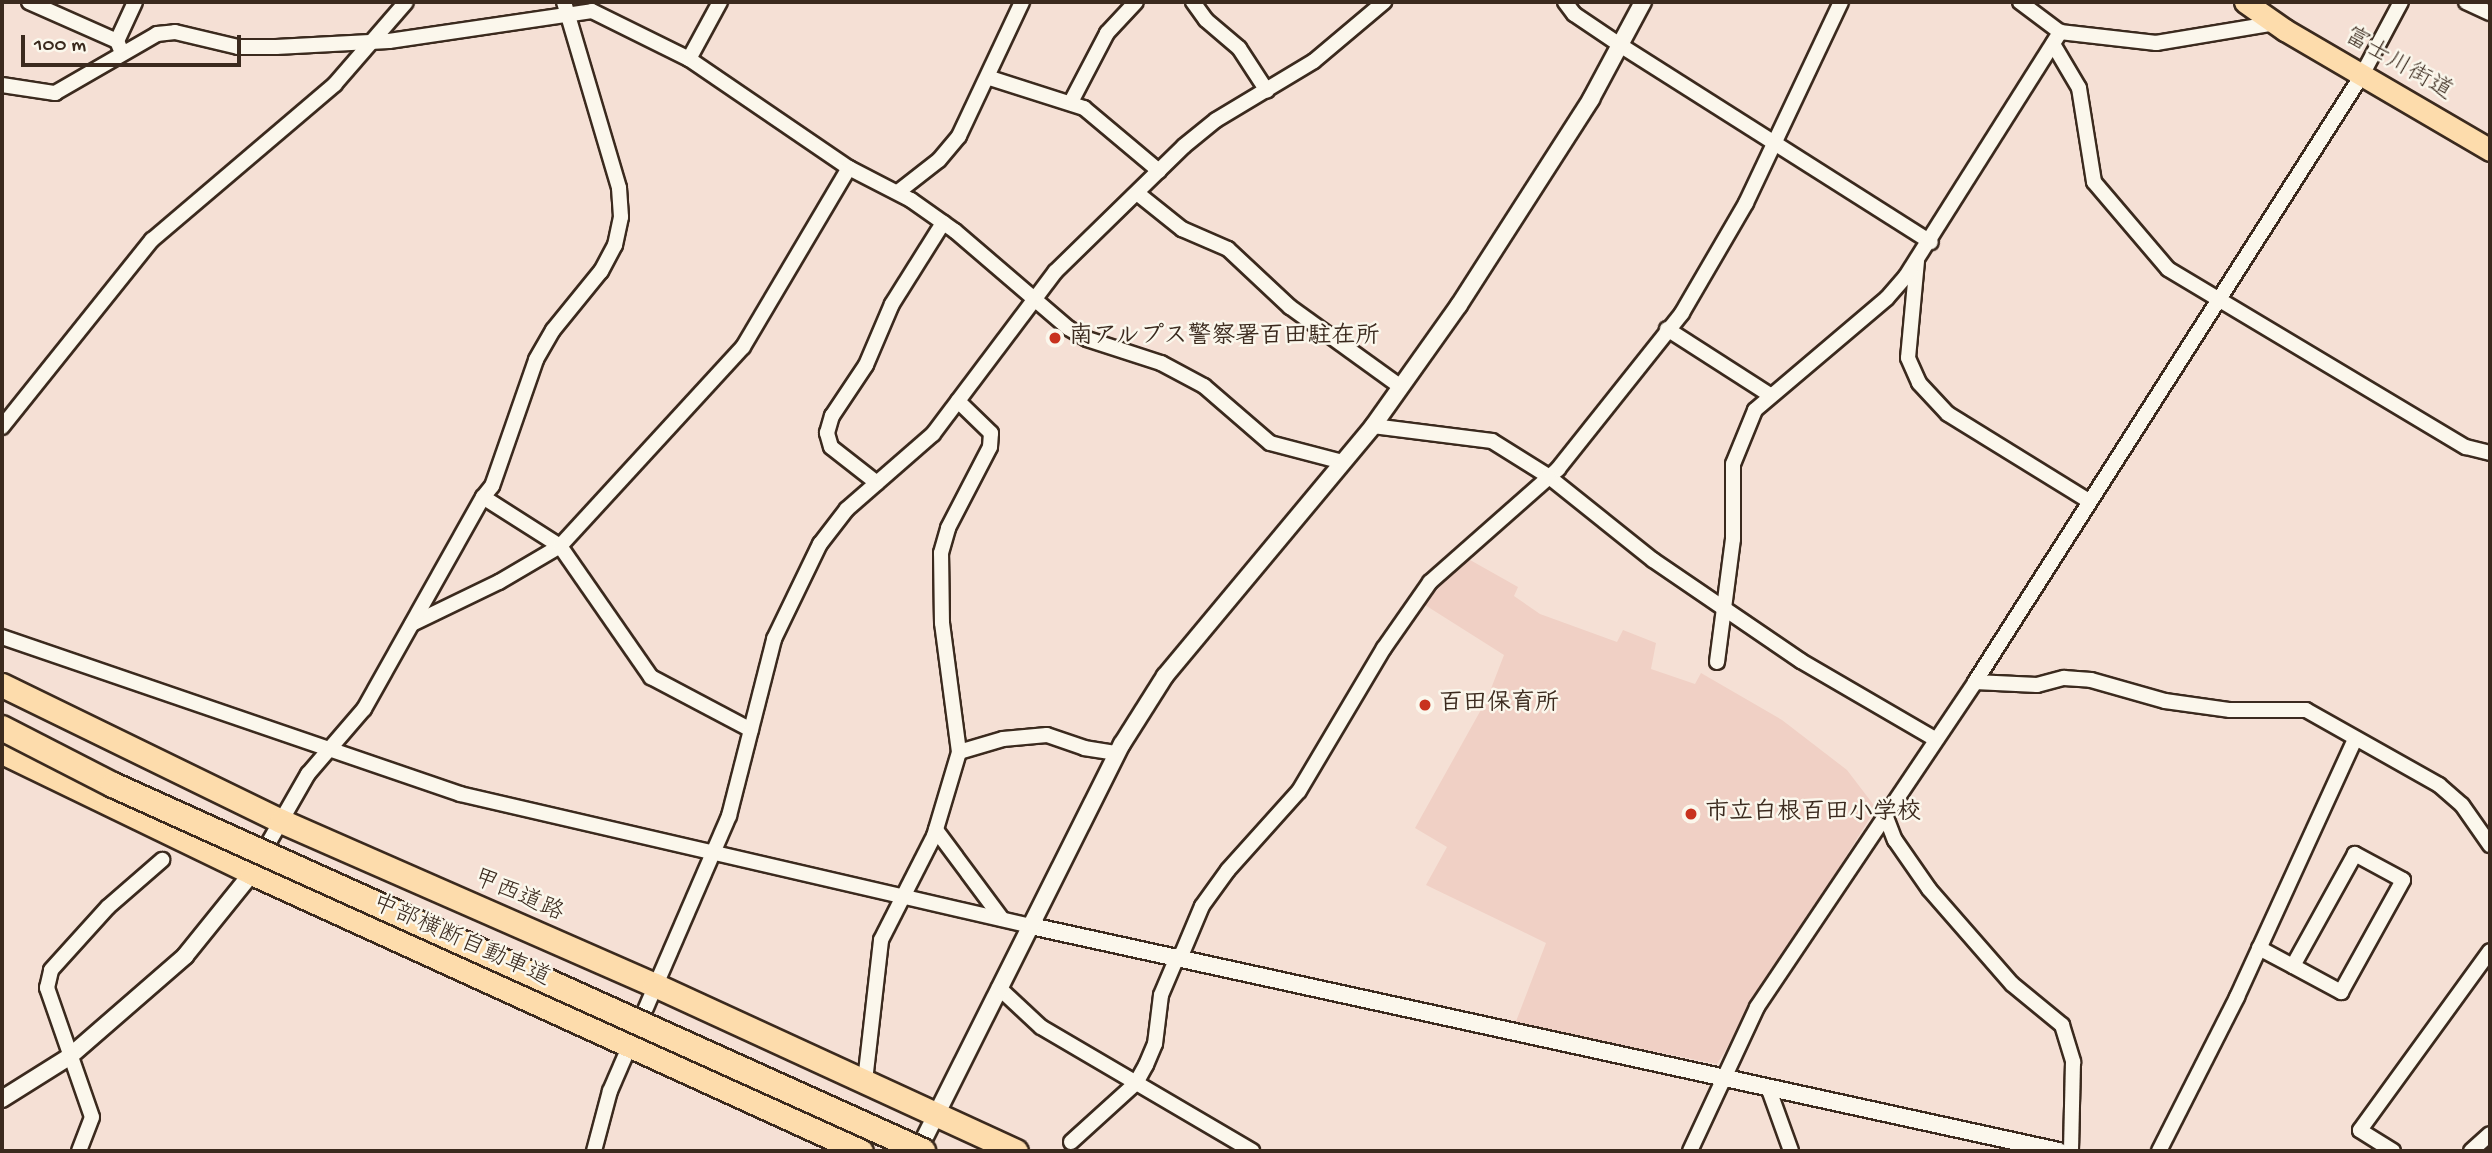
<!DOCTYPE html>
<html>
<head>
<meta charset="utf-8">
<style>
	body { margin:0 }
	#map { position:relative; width:2492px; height:1153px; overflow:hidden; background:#f5e0d5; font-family:"Gochi Hand","Klee One",sans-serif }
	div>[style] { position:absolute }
	.built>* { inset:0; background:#f0d0c5 }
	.roads { filter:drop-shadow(2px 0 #3b2a1e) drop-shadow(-2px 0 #3b2a1e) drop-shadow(0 2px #3b2a1e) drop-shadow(0 -2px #3b2a1e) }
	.minor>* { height:14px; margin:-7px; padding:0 7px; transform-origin:7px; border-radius:7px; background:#fbf7ec }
	.tertiary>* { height:16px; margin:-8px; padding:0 8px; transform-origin:8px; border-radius:8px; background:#fbf7ec }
	.primary>* { height:21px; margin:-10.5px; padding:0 10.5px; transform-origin:10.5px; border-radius:10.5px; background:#fddcac }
	.trunk>* { height:23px; margin:-11.5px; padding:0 11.5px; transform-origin:11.5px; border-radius:11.5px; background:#fddcac }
	.bridges { filter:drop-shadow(2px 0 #3b2a1e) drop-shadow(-2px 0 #3b2a1e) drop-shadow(0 2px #3b2a1e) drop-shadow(0 -2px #3b2a1e) }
	.motorway-bridge>* { height:24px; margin:-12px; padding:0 12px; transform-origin:12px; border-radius:12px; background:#fddcac }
	.dots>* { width:19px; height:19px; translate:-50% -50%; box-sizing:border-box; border:4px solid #fbf7ec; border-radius:50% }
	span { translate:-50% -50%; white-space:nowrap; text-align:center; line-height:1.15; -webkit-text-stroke:5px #fbf7ec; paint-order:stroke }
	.street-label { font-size:24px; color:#3b2a1e }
	.poi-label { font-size:24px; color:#3b2a1e; font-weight:700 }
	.left { translate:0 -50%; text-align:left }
	.frame { position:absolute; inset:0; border:4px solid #3b2a1e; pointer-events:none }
	.scale { position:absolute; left:21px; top:35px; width:220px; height:32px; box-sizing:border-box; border:4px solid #3b2a1e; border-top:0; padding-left:9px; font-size:21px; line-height:24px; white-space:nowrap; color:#3b2a1e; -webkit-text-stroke:5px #fbf7ec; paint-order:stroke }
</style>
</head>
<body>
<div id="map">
	<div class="built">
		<div style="clip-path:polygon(1463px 556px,1518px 587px,1514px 596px,1540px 614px,1617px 642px,1623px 630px,1656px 643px,1651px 669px,1695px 684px,1701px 673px,1782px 720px,1847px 770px,1876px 808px,1717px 1064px,1515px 1024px,1546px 943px,1426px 885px,1447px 847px,1415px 828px,1487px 699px,1504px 655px,1425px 605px)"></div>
	</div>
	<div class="roads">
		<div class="minor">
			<div style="left:29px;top:2px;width:96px;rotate:23.9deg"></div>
			<div style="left:564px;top:2px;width:194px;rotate:73.5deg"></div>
			<div style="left:619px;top:188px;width:29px;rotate:86deg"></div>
			<div style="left:621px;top:217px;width:29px;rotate:102deg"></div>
			<div style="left:615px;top:245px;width:30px;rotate:118deg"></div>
			<div style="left:601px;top:271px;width:76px;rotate:129.1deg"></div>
			<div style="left:553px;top:330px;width:34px;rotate:120deg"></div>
			<div style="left:536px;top:360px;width:133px;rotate:109.2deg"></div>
			<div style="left:492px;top:486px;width:14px;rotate:129deg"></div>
			<div style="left:483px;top:497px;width:91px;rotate:32.5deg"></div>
			<div style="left:560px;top:546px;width:160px;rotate:55.2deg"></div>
			<div style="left:651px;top:677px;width:113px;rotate:27.9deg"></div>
			<div style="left:1193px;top:2px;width:22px;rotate:54deg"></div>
			<div style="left:1206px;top:20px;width:43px;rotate:40.3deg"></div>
			<div style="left:1239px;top:48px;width:51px;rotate:56.9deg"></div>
			<div style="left:1565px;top:2px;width:15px;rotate:53deg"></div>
			<div style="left:1574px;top:14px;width:55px;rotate:34deg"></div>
			<div style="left:1620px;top:45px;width:368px;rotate:32.4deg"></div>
			<div style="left:2020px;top:2px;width:50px;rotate:36.9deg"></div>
			<div style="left:2060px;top:32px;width:97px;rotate:6.5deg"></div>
			<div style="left:2156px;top:43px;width:121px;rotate:-9.5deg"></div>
			<div style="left:2466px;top:2px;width:26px;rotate:25deg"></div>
			<div style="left:2053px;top:44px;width:51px;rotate:59.4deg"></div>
			<div style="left:2079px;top:88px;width:95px;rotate:80.9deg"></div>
			<div style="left:2094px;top:182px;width:114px;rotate:49.6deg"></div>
			<div style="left:2168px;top:269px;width:347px;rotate:30.9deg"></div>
			<div style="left:2466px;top:447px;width:25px;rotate:14deg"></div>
			<div style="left:120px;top:48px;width:8px;rotate:-113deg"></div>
			<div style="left:117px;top:41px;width:43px;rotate:-65.2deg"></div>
			<div style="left:689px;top:59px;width:65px;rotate:-61.5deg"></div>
			<div style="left:990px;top:78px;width:99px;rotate:17.7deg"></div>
			<div style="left:1084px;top:108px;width:98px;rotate:40deg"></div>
			<div style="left:2px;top:85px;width:54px;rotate:8.6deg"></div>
			<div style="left:55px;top:93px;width:118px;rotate:-30deg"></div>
			<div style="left:157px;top:34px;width:18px;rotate:-6deg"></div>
			<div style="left:175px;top:32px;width:65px;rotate:13.4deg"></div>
			<div style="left:238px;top:47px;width:38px"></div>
			<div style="left:276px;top:47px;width:113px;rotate:-3deg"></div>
			<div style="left:389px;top:41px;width:205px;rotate:-8.4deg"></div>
			<div style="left:592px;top:11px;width:108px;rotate:26.3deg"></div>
			<div style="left:689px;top:59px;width:194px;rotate:34.3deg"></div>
			<div style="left:849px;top:168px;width:70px;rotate:27.3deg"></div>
			<div style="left:911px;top:200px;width:54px;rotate:35.2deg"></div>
			<div style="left:955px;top:231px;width:149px;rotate:40.6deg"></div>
			<div style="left:1068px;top:328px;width:22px;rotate:30deg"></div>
			<div style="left:1087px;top:339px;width:78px;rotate:18deg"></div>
			<div style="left:1161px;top:363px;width:49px;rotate:28.1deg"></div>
			<div style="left:1204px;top:386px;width:87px;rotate:40.8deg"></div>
			<div style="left:1270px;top:443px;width:75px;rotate:14.6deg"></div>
			<div style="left:1071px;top:102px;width:78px;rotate:-62.4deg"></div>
			<div style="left:1107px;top:33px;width:42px;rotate:-46.9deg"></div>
			<div style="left:898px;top:192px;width:52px;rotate:-38deg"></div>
			<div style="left:939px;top:160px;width:31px;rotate:-50deg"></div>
			<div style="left:959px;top:136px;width:148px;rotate:-64.8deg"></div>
			<div style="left:1137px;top:193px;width:58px;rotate:38.7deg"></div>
			<div style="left:1182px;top:229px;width:50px;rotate:23.5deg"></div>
			<div style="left:1228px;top:249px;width:85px;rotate:43.1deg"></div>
			<div style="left:1290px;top:307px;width:137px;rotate:35.8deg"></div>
			<div style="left:1917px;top:261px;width:97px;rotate:95.3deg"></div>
			<div style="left:1908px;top:358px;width:27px;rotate:66deg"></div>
			<div style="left:1919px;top:383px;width:42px;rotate:46.9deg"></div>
			<div style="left:1948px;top:414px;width:166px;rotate:31.7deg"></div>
			<div style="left:1667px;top:329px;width:122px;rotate:32.7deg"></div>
			<div style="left:1373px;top:426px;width:120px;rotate:7.2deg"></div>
			<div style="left:1492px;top:441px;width:66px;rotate:32deg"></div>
			<div style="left:1548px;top:476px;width:134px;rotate:38.7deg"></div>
			<div style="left:1653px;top:560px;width:179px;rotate:34.3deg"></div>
			<div style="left:1801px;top:661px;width:155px;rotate:30.2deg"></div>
			<div style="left:2px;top:427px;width:240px;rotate:-51.3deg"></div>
			<div style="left:152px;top:240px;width:240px;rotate:-40.4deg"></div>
			<div style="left:335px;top:84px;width:108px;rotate:-49.1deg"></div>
			<div style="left:877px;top:483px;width:58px;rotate:-142deg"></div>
			<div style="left:831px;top:447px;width:15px;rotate:-106deg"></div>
			<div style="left:827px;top:433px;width:18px;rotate:-74deg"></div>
			<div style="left:832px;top:416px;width:61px;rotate:-56.3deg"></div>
			<div style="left:866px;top:365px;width:66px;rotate:-66.9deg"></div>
			<div style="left:892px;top:304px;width:96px;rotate:-57.8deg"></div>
			<div style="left:412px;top:624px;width:97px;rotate:-25.8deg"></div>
			<div style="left:499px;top:582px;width:71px;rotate:-30.5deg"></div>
			<div style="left:560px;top:546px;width:270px;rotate:-47.4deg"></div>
			<div style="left:743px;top:347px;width:208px;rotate:-59.4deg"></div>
			<div style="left:2px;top:637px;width:484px;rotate:18.9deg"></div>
			<div style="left:460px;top:794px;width:586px;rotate:13.02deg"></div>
			<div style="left:1717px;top:662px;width:124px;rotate:-82.6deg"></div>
			<div style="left:1733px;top:539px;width:75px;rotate:-90deg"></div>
			<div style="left:1733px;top:464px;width:58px;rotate:-67.8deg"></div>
			<div style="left:1755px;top:410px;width:173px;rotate:-40.3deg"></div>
			<div style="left:1887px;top:298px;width:29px;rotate:-49deg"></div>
			<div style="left:1906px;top:276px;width:289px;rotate:-57.7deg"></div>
			<div style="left:1975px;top:682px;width:62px;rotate:2.8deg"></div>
			<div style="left:2037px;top:685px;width:28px;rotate:-15deg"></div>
			<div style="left:2064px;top:678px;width:27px;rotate:4deg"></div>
			<div style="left:2091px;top:680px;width:77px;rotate:15.8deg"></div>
			<div style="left:2165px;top:701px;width:66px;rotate:7.9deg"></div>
			<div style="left:2230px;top:710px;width:76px"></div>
			<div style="left:2306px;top:710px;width:153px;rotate:29.4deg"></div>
			<div style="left:2439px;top:785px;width:30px;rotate:41deg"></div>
			<div style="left:2462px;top:805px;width:49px;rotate:55deg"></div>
			<div style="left:959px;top:752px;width:46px;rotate:-16.5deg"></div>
			<div style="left:1003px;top:739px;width:44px;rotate:-5.2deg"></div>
			<div style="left:1047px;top:735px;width:39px;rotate:19deg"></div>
			<div style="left:1084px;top:748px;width:33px;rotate:9deg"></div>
			<div style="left:1884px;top:812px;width:30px;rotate:69deg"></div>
			<div style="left:1895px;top:840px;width:60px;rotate:55.2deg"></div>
			<div style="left:1929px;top:889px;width:126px;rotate:48.9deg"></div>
			<div style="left:2012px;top:984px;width:65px;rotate:39.4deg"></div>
			<div style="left:2062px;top:1025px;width:39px;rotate:73deg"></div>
			<div style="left:2073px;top:1062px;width:89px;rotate:91.3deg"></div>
			<div style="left:936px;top:830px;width:111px;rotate:53.4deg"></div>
			<div style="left:261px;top:856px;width:95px;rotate:-60.2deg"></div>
			<div style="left:308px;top:774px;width:86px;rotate:-49.3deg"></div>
			<div style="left:364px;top:709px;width:243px;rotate:-60.7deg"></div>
			<div style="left:2259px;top:948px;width:38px;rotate:28deg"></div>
			<div style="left:2293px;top:966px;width:55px;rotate:28.4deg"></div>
			<div style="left:2341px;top:992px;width:128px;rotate:-61deg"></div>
			<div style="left:2403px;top:880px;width:55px;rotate:-151.6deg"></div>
			<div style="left:2355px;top:854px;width:128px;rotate:119deg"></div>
			<div style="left:1181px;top:956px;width:54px;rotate:-67.2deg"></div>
			<div style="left:1202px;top:906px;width:44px;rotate:-54.2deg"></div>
			<div style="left:1228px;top:870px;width:106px;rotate:-48.1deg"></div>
			<div style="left:1299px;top:791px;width:166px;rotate:-59.3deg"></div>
			<div style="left:1384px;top:648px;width:80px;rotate:-55.1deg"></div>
			<div style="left:1430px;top:582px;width:171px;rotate:-41.4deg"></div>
			<div style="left:1558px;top:469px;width:199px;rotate:-51.5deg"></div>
			<div style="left:1682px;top:313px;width:127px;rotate:-59.8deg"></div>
			<div style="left:1746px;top:203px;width:222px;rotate:-64.7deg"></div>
			<div style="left:999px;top:988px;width:57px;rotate:42.9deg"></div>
			<div style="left:1041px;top:1027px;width:245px;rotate:30.4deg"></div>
			<div style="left:865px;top:1081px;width:142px;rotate:-83.5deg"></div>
			<div style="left:881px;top:940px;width:117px;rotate:-63deg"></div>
			<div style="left:934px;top:836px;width:88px;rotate:-73.4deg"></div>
			<div style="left:959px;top:752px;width:130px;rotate:-97.5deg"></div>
			<div style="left:942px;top:623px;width:70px;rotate:-90.8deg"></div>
			<div style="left:941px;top:553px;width:26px;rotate:-74deg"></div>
			<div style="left:948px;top:528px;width:91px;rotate:-62.6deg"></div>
			<div style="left:990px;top:447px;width:14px;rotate:-86deg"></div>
			<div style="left:991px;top:433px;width:46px;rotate:-135.9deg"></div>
			<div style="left:1768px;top:1087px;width:68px;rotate:70.2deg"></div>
			<div style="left:1071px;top:1142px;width:88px;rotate:-42.2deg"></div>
			<div style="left:1136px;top:1083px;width:21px;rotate:-61deg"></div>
			<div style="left:1146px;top:1065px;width:23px;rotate:-67deg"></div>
			<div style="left:1155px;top:1044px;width:49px;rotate:-83deg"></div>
			<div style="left:1161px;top:995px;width:43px;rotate:-67deg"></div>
			<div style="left:79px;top:1151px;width:36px;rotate:-69deg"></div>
			<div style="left:92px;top:1117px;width:137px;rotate:-109.2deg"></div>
			<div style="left:47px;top:988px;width:18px;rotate:-77deg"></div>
			<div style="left:51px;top:970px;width:85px;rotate:-47.9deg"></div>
			<div style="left:108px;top:907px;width:72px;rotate:-41deg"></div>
			<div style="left:594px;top:1151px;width:62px;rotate:-75.1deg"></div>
			<div style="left:610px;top:1091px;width:300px;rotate:-66.6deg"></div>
			<div style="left:729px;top:816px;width:183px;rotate:-75.7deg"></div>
			<div style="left:774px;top:639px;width:106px;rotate:-64.2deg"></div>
			<div style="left:820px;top:544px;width:44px;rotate:-52.4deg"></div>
			<div style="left:847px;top:509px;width:114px;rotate:-41.1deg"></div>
			<div style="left:933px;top:434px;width:203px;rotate:-53deg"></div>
			<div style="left:1055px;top:272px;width:180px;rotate:-44.3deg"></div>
			<div style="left:1184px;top:146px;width:41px;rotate:-39.1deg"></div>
			<div style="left:1216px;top:120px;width:114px;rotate:-31deg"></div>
			<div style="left:1314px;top:61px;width:92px;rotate:-40.1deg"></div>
			<div style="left:1690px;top:1151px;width:159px;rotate:-65deg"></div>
			<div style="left:1757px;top:1007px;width:391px;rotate:-56.1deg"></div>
			<div style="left:1975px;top:682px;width:720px;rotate:-57.48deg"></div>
			<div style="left:2362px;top:75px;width:83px;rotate:-61.9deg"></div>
			<div style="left:2159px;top:1151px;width:173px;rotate:-63.1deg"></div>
			<div style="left:2237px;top:997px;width:284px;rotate:-65.4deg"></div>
			<div style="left:2393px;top:1151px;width:39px;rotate:-148deg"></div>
			<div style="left:2360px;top:1130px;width:221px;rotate:-54deg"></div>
			<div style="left:2471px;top:1151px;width:25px;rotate:-42deg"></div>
		</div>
		<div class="tertiary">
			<div style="left:1031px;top:926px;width:1052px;rotate:12.35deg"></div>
			<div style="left:2px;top:1099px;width:79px;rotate:-32.1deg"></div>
			<div style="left:69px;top:1057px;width:154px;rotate:-41deg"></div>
			<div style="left:185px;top:956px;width:107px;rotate:-51.1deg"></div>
			<div style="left:918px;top:1151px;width:455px;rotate:-63.4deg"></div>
			<div style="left:1122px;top:744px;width:80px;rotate:-57.7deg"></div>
			<div style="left:1165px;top:676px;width:325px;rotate:-50.2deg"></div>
			<div style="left:1373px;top:426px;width:148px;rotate:-54.6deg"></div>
			<div style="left:1459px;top:305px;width:245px;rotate:-57.3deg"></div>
			<div style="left:1591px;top:99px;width:110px;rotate:-61.8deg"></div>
		</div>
		<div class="primary">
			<div style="left:2245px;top:2px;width:49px;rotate:35deg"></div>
			<div style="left:2285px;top:30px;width:238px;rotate:30.3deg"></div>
		</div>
		<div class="trunk">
			<div style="left:2px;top:685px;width:310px;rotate:26deg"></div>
			<div style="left:281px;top:821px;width:408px;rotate:23.7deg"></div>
			<div style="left:655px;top:985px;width:397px;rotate:24.7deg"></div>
			<div style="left:2px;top:752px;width:278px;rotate:25.8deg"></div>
			<div style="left:252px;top:873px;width:669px;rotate:24.54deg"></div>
		</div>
	</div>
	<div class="bridges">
		<div class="motorway-bridge">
			<div style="left:2px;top:728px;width:125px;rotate:27.2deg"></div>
			<div style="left:113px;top:785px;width:889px;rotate:24.32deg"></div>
		</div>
	</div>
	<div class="dots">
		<div style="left:1055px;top:338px;background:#c8321e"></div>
		<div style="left:1425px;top:705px;background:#c8321e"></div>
		<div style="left:1691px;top:814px;background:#c8321e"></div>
	</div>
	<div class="street-label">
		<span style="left:2398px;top:65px;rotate:30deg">富士川街道</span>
		<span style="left:518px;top:897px;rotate:23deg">甲西道路</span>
		<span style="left:461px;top:942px;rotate:24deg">中部横断自動車道</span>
	</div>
	<div class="poi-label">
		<span class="left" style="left:1069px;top:338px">南アルプス警察署百田駐在所</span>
		<span class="left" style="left:1439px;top:705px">百田保育所</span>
		<span class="left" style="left:1705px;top:814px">市立白根百田小学校</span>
	</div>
	<div class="frame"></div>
	<div class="scale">100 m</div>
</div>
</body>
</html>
